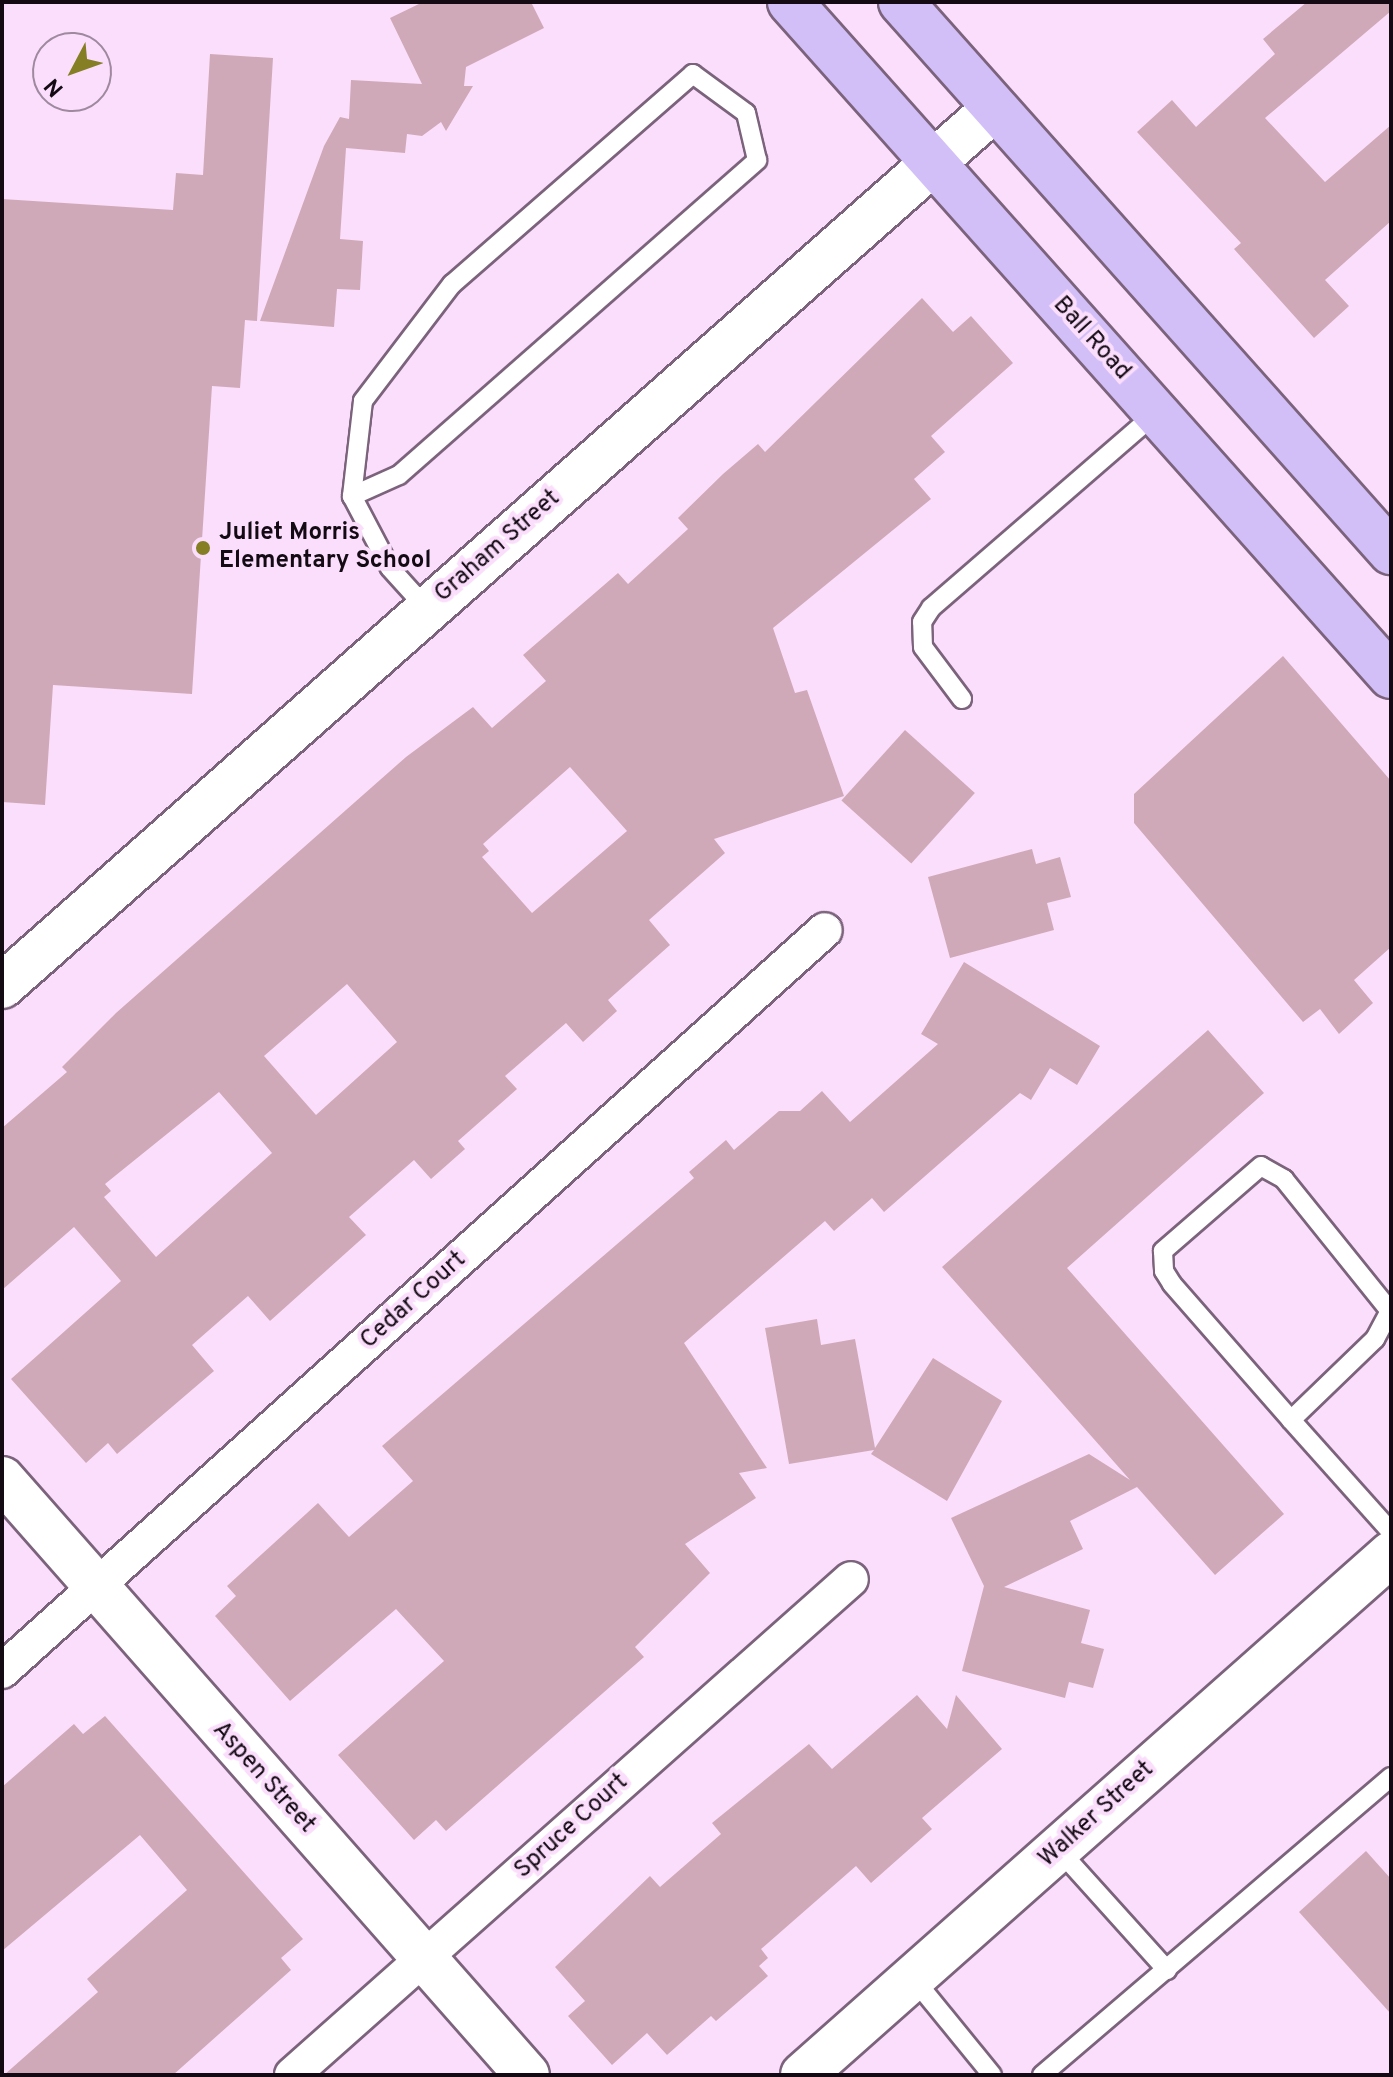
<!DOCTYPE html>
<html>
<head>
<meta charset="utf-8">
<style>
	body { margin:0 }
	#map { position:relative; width:1393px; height:2077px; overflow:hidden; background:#fbdefb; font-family:Overpass,sans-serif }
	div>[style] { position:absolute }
	.building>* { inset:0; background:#d0a9b8; transform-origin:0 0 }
	.roads { filter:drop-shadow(2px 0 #7c637c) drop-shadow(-2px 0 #7c637c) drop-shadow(0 2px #7c637c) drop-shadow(0 -2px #7c637c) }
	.service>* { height:18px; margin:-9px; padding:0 9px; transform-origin:9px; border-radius:9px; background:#fff }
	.minor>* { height:34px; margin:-17px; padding:0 17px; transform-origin:17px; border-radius:17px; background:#fff }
	.tertiary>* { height:44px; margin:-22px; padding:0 22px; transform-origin:22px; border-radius:22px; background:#fff }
	.secondary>* { height:44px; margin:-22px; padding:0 22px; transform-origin:22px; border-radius:22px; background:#fff }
	.primary>* { height:44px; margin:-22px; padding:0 22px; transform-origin:22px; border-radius:22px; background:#d2bff8 }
	.dots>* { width:22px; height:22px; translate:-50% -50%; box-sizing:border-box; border:4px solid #fbdefb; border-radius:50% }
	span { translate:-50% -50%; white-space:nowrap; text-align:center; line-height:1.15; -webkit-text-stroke:8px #fbdefb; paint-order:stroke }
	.street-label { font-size:24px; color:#140a14 }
	.poi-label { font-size:24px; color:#140a14; font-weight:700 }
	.left { translate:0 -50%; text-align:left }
	.frame { position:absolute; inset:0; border:4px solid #140a14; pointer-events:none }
	.north { position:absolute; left:32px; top:32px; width:80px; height:80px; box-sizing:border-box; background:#fbdefb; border:2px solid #9f899f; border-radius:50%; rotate:229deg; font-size:22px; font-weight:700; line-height:32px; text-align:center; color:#140a14 }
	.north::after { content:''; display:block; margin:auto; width:28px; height:36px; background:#857e24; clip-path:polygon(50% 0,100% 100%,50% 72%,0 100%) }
</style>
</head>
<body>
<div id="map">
	<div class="building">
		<div style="clip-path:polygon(423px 2px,531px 2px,544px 28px,466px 67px,464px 86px,473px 86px,446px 131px,441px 122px,422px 136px,407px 134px,405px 153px,346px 148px,340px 239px,363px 241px,360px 290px,337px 289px,334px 327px,260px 321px,324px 146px,340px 117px,349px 119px,351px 80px,422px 84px,390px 18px)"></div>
		<div style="clip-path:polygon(1307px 2px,1391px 2px,1391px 11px,1265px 118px,1325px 182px,1391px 125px,1391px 221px,1325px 280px,1349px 306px,1314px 338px,1234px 249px,1241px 243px,1137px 132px,1172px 100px,1196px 127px,1275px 54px,1263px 39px)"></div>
		<div style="clip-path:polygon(210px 54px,273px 58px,257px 321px,245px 320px,240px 388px,212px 386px,192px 694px,53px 685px,45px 805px,2px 802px,2px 199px,173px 210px,176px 173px,203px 175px)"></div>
		<div style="clip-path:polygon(evenodd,922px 298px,953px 332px,971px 316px,1013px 363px,931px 436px,945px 452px,914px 479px,931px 499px,773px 628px,795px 693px,807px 690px,844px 796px,714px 839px,725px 853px,649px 920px,670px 945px,608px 1000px,617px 1011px,583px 1042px,566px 1023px,505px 1076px,517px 1089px,458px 1141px,465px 1149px,431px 1179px,414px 1160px,349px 1217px,366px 1235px,270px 1321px,248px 1296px,192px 1345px,214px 1371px,117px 1454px,108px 1443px,86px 1463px,11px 1379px,121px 1281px,74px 1227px,2px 1290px,2px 1128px,67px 1072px,62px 1067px,116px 1013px,406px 757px,473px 707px,492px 728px,546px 681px,523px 655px,618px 573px,628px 584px,688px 529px,678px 518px,723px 474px,758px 444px,765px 452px,922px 298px,570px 767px,627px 831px,532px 913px,482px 857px,489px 851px,483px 844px,570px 767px,922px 298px,347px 984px,397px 1042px,316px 1115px,264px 1056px,347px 984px,922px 298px,219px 1092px,272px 1153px,156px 1257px,104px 1197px,111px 1191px,105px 1184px,219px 1092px)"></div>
		<div style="clip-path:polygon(1283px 656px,1391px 781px,1391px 947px,1354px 980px,1373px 1003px,1339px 1034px,1320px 1009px,1303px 1022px,1134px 823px,1134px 794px)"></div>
		<div style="left:905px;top:730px;width:94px;height:95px;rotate:42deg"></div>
		<div style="clip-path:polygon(1032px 849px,1036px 864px,1060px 857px,1071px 897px,1047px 903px,1054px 930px,950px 958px,928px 877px)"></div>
		<div style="clip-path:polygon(964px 962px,1100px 1046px,1077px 1085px,1050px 1068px,1031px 1100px,1020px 1093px,884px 1212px,872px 1198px,834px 1231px,825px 1221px,684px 1343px,767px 1468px,739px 1473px,756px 1498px,685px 1544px,710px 1573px,635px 1647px,644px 1657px,446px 1831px,436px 1820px,414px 1840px,338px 1755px,444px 1661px,396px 1609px,290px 1701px,215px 1616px,236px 1596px,227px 1586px,318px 1503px,349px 1537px,413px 1481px,382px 1446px,694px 1178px,689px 1172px,726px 1140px,734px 1150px,779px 1111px,800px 1111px,822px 1091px,850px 1122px,938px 1044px,921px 1034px)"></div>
		<div style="clip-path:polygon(1208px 1030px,1264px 1093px,1067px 1268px,1284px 1514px,1215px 1575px,1137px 1487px,1070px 1521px,1083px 1549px,1004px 1587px,1090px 1610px,1081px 1643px,1104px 1649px,1093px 1688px,1069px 1682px,1065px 1698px,962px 1671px,984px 1586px,951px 1518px,1089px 1454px,1130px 1480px,942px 1267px)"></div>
		<div style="clip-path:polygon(817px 1319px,821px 1345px,855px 1339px,875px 1448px,933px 1358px,1002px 1401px,947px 1501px,871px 1454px,874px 1450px,789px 1464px,765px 1328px)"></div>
		<div style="clip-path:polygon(917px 1695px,947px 1729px,956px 1695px,1002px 1749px,922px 1818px,932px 1829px,871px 1883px,856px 1866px,761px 1949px,768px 1958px,759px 1966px,768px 1976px,716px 2021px,711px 2016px,667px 2055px,647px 2033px,612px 2065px,568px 2016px,585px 2001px,555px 1967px,650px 1876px,660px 1887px,721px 1834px,712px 1823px,809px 1744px,832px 1769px)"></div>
		<div style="clip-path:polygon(105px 1716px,303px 1939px,281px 1958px,291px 1970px,173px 2075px,4px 2075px,98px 1992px,87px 1979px,187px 1890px,140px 1835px,2px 1951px,2px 1787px,74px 1724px,83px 1734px)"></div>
		<div style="clip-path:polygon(1366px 1851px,1391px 1879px,1391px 2014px,1299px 1912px)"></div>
	</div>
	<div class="roads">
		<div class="service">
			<div style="left:352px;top:496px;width:51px;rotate:-24.1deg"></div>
			<div style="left:399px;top:475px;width:477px;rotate:-41.3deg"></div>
			<div style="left:757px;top:160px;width:48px;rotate:-103.2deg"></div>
			<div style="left:746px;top:113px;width:66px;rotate:-143.7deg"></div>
			<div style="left:693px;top:74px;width:320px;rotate:138.9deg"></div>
			<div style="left:452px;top:284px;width:147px;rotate:127.3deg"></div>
			<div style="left:363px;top:401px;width:96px;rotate:96.6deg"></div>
			<div style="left:352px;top:496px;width:81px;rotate:62.2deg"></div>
			<div style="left:390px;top:568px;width:55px;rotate:47.9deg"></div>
			<div style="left:962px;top:699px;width:65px;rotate:-126.9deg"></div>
			<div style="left:923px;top:647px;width:25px;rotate:-92deg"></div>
			<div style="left:922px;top:622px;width:17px;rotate:-57deg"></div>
			<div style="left:931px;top:608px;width:298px;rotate:-40.9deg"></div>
			<div style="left:1291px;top:1420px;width:117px;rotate:-44deg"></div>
			<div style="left:1375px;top:1339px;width:32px;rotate:-62deg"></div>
			<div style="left:1390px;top:1311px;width:169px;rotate:-128.8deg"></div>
			<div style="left:1284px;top:1179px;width:26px;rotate:-151deg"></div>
			<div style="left:1261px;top:1166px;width:130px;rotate:139.1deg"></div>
			<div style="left:1163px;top:1251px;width:20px;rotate:87deg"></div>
			<div style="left:1164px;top:1271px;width:15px;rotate:58deg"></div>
			<div style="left:1172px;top:1284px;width:181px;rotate:48.8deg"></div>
			<div style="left:1291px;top:1420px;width:150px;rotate:48.2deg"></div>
			<div style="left:1058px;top:1849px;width:163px;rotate:48deg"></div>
			<div style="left:913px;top:1978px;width:125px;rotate:50.8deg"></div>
			<div style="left:1042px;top:2075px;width:459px;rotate:-40.5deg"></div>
		</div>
		<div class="minor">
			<div style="left:2px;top:1671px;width:1107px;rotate:-42deg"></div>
			<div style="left:292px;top:2075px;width:747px;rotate:-41.58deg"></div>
		</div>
		<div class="tertiary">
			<div style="left:2px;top:986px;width:1325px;rotate:-41.48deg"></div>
			<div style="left:2px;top:1479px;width:794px;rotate:48.62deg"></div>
		</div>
		<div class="secondary">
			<div style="left:803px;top:2075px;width:786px;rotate:-41.54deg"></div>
		</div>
		<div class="primary">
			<div style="left:790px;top:2px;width:903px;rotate:48.28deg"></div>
			<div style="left:901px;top:2px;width:737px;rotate:48.3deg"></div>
		</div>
	</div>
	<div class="dots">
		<div style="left:203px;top:548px;background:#857e24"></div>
	</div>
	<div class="street-label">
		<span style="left:1091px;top:339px;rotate:48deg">Ball Road</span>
		<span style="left:498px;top:547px;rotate:-41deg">Graham Street</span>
		<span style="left:414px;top:1301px;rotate:-42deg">Cedar Court</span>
		<span style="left:263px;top:1778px;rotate:48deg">Aspen Street</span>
		<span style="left:1097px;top:1815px;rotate:-42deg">Walker Street</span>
		<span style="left:572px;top:1827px;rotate:-42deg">Spruce Court</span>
	</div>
	<div class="poi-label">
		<span class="left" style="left:219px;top:548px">Juliet Morris<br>Elementary School</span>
	</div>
	<div class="frame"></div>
	<div class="north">N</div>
</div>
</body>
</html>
